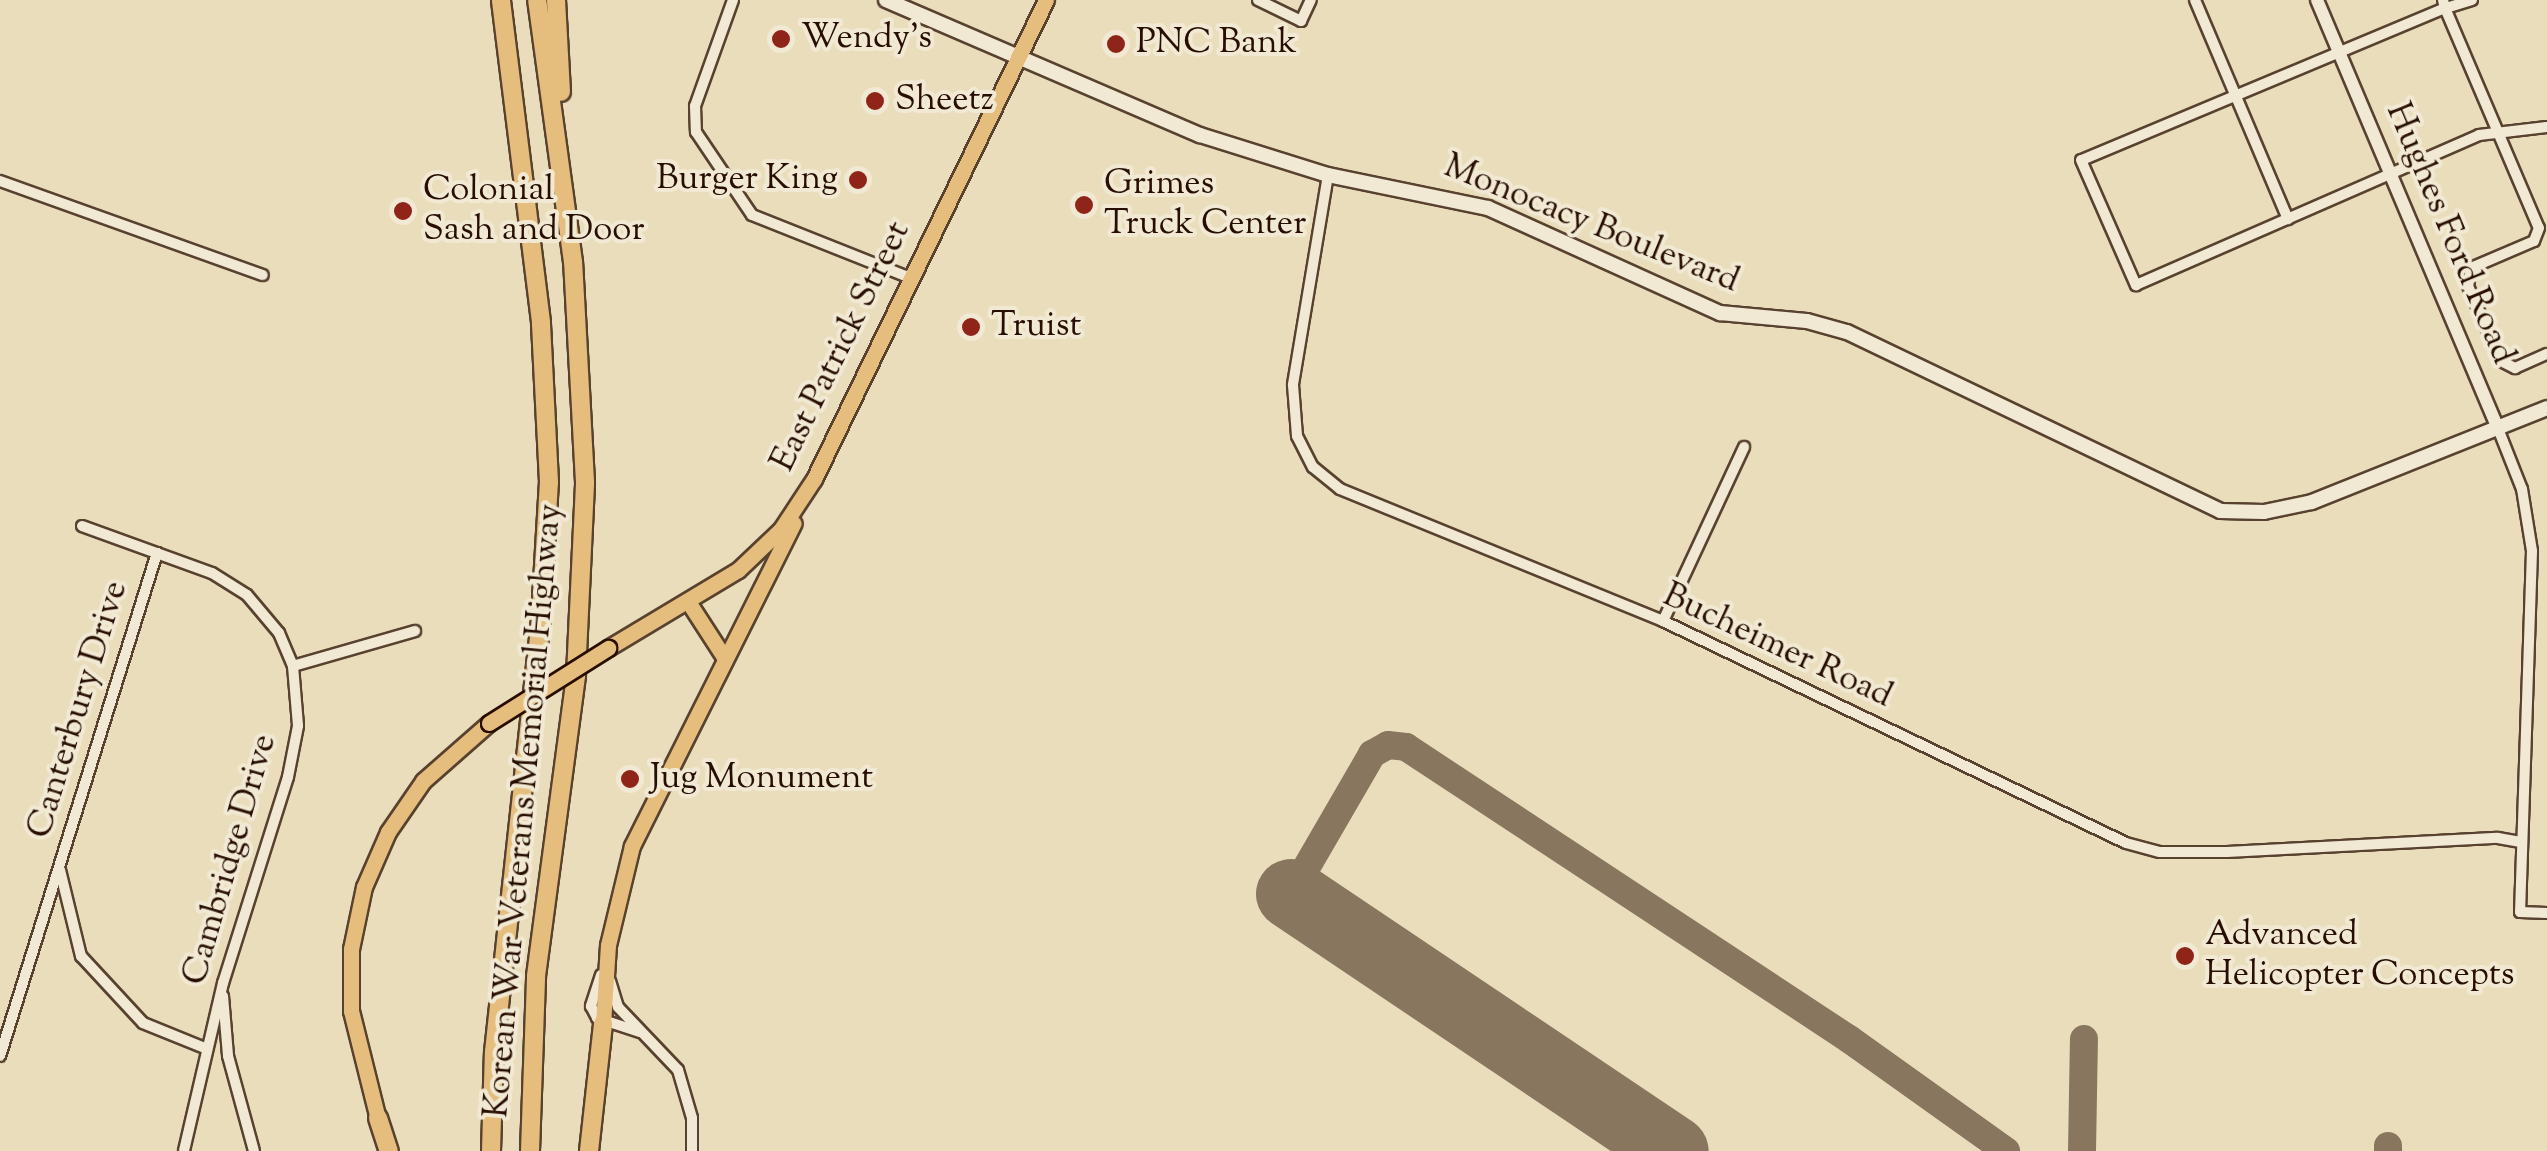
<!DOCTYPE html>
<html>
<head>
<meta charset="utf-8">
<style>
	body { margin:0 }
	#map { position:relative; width:2547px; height:1151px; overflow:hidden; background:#eaddbc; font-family:"Sorts Mill Goudy",serif }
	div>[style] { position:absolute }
	.taxiway>* { height:28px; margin:-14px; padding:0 14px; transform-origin:14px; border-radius:14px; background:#88765e }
	.runway>* { height:70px; margin:-35px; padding:0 35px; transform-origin:35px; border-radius:35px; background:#88765e }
	.roads { filter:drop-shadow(2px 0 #58422f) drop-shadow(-2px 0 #58422f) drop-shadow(0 2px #58422f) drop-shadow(0 -2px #58422f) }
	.minor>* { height:10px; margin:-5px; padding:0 5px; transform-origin:5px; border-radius:5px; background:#f1e9d3 }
	.tertiary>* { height:12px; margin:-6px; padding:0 6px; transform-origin:6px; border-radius:6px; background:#f1e9d3 }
	.secondary>* { height:14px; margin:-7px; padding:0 7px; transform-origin:7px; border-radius:7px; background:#f1e9d3 }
	.primary>* { height:15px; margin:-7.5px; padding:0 7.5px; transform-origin:7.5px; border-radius:7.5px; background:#e5be7e }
	.motorway>* { height:18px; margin:-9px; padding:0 9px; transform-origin:9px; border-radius:9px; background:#e5be7e }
	.bridges { filter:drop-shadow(2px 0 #270e00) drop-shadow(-2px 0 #270e00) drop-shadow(0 2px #270e00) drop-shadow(0 -2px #270e00) }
	.primary-bridge>* { height:15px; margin:-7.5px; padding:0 7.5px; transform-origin:7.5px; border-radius:7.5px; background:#e5be7e }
	.dots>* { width:28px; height:28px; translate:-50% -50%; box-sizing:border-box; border:5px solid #f1e9d3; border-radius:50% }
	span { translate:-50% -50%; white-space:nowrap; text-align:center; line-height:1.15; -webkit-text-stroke:8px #f1e9d3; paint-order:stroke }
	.poi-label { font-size:35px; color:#270e00 }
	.left { translate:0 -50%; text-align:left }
	.right { translate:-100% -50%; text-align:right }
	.street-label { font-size:35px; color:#270e00 }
</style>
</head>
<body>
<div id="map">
	<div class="taxiway">
		<div style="left:1291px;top:894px;width:162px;rotate:-59.9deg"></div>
		<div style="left:1372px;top:754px;width:18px;rotate:-29deg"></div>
		<div style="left:1388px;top:745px;width:18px;rotate:6deg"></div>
		<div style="left:1406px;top:747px;width:531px;rotate:33.39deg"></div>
		<div style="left:1849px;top:1039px;width:193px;rotate:35.5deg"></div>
		<div style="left:2388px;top:1146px;width:5px;rotate:90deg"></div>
		<div style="left:2082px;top:1151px;width:112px;rotate:-89deg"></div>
	</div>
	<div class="runway">
		<div style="left:1291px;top:894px;width:461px;rotate:33.9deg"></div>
	</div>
	<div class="roads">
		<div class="minor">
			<div style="left:733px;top:0;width:113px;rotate:109.7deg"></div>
			<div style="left:695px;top:106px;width:26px;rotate:88deg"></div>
			<div style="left:696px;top:132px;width:100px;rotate:56deg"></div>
			<div style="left:752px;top:215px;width:170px;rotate:21.7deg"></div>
			<div style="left:1258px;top:0;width:48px;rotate:26deg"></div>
			<div style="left:1301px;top:21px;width:23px;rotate:-65deg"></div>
			<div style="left:2195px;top:0;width:238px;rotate:67deg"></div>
			<div style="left:2443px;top:0;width:8px;rotate:76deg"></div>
			<div style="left:2445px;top:8px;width:394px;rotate:157.3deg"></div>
			<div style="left:2081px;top:160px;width:137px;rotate:66.3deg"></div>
			<div style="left:2136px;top:285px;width:374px;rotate:-23.6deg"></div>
			<div style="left:2479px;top:135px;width:68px;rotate:-6.7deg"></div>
			<div style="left:2472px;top:0;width:28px;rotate:163deg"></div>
			<div style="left:2445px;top:8px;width:239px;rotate:66.9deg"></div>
			<div style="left:2539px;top:228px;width:14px;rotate:111deg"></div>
			<div style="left:2534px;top:241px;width:69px;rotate:156.8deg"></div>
			<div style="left:2471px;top:268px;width:18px;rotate:99deg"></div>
			<div style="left:2468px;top:286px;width:82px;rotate:66.3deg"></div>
			<div style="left:2501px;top:361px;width:16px;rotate:27deg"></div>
			<div style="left:2515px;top:368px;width:35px;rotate:-24deg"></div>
			<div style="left:1328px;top:175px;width:213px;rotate:99.5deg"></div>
			<div style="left:1293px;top:385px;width:51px;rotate:85.5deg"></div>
			<div style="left:1297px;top:436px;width:35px;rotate:63deg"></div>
			<div style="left:1313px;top:467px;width:35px;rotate:39deg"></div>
			<div style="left:1340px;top:489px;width:349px;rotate:22.2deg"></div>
			<div style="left:1663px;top:621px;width:513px;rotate:25.62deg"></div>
			<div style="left:2126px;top:843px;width:35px;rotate:15deg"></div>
			<div style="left:2160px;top:852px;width:67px"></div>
			<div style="left:2227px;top:852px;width:271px;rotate:-3deg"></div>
			<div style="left:2498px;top:838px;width:23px;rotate:10deg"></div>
			<div style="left:0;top:181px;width:279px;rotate:19.7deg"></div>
			<div style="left:2497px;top:426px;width:68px;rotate:68.4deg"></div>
			<div style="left:2522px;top:489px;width:63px;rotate:80.8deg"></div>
			<div style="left:2532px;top:551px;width:361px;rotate:91.9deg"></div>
			<div style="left:2520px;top:912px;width:27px;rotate:2deg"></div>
			<div style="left:82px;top:526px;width:138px;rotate:19.9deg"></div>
			<div style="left:212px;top:573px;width:41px;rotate:32.2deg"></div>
			<div style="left:247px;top:595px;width:50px;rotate:49.9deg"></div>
			<div style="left:279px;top:633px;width:36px;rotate:67deg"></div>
			<div style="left:293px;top:666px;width:60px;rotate:85.2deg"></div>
			<div style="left:298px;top:726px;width:52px;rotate:101.1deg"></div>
			<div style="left:288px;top:777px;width:216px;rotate:107.5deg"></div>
			<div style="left:223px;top:983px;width:172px;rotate:103.1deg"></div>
			<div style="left:1663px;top:621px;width:192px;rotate:-65deg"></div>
			<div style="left:293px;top:666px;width:127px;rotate:-16deg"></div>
			<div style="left:60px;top:870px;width:89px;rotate:76.3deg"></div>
			<div style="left:81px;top:956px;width:91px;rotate:47.2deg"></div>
			<div style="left:143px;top:1023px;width:69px;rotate:22.1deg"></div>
			<div style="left:601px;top:975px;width:33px;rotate:108deg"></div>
			<div style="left:591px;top:1006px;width:13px;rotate:63deg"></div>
			<div style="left:597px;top:1018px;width:45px;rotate:18deg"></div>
			<div style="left:610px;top:981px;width:27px;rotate:73deg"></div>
			<div style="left:618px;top:1007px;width:87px;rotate:46.4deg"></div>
			<div style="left:678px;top:1070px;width:50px;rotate:73.7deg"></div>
			<div style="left:692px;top:1118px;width:33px;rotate:90deg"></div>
			<div style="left:223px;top:996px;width:60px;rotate:85.2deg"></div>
			<div style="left:228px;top:1056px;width:98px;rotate:74.7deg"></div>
			<div style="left:0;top:1056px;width:527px;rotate:-72.67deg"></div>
		</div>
		<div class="tertiary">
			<div style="left:2317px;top:0;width:462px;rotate:67.1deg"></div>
		</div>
		<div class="secondary">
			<div style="left:886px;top:0;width:342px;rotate:23.3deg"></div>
			<div style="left:1200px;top:135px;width:134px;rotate:17.4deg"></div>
			<div style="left:1328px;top:175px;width:163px;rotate:11.7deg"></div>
			<div style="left:1488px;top:208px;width:255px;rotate:24.4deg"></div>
			<div style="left:1720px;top:313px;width:87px;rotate:5.3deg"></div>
			<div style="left:1807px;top:321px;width:41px;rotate:15.4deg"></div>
			<div style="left:1847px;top:332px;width:414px;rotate:25.6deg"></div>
			<div style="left:2220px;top:511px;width:44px;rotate:1.3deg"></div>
			<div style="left:2264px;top:512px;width:49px;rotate:-11.8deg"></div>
			<div style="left:2312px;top:502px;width:253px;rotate:-21.8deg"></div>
		</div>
		<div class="primary">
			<div style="left:689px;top:603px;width:64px;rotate:57.1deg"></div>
			<div style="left:608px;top:648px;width:152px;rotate:-31deg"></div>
			<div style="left:738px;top:570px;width:59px;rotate:-43.6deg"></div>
			<div style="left:781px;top:529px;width:60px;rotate:-56.6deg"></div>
			<div style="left:814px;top:479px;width:532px;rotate:-64.16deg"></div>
			<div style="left:603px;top:1024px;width:79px;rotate:-86.4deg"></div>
			<div style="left:608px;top:945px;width:102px;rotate:-76.4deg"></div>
			<div style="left:632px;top:846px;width:361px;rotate:-63.4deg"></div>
			<div style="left:380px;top:1127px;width:120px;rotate:-104deg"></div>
			<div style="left:351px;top:1011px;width:62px;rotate:-90deg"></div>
			<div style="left:351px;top:949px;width:63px;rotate:-78.2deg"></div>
			<div style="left:364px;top:887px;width:60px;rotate:-66.4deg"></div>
			<div style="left:388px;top:832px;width:62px;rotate:-55.5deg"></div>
			<div style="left:423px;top:781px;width:88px;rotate:-41.3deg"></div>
		</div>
		<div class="motorway">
			<div style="left:556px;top:0;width:92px;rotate:86.9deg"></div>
			<div style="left:378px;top:1118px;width:35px;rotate:72deg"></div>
			<div style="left:491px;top:1151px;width:99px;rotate:-88.3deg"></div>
			<div style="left:494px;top:1052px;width:439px;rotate:-83.8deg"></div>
			<div style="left:541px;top:616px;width:134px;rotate:-86.6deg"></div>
			<div style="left:549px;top:482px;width:160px;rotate:-92.9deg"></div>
			<div style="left:541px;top:322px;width:324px;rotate:-97.1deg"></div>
			<div style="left:530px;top:1151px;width:175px;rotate:-88deg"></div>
			<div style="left:536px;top:976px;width:304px;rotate:-82.4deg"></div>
			<div style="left:576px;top:675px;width:193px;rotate:-87.3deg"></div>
			<div style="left:585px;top:482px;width:220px;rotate:-93.1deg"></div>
			<div style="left:573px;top:262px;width:264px;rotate:-97.8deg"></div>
			<div style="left:589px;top:1151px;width:128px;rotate:-83.7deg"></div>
		</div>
	</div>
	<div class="bridges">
		<div class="primary-bridge">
			<div style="left:489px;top:723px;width:141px;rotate:-32.2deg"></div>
		</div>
	</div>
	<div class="dots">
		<div style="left:781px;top:39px;background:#8f2418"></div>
		<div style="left:1116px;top:44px;background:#8f2418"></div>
		<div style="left:875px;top:101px;background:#8f2418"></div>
		<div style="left:858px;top:180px;background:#8f2418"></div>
		<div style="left:1084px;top:205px;background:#8f2418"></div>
		<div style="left:403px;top:211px;background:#8f2418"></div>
		<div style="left:971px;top:327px;background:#8f2418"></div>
		<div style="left:630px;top:779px;background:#8f2418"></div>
		<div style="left:2185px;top:956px;background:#8f2418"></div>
	</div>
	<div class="poi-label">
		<span class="left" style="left:801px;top:39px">Wendy's</span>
		<span class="left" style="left:1136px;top:44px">PNC Bank</span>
		<span class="left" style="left:895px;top:101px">Sheetz</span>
		<span class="right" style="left:838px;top:180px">Burger King</span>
		<span class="left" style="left:1104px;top:205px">Grimes<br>Truck Center</span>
		<span class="left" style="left:423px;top:211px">Colonial<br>Sash and Door</span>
		<span class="left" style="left:991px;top:327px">Truist</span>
		<span class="left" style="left:650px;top:779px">Jug Monument</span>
		<span class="left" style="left:2205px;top:956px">Advanced<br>Helicopter Concepts</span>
	</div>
	<div class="street-label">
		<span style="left:1591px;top:225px;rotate:22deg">Monocacy Boulevard</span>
		<span style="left:2449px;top:234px;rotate:67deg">Hughes Ford Road</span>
		<span style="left:842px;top:347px;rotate:-64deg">East Patrick Street</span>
		<span style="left:1777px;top:647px;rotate:25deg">Bucheimer Road</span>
		<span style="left:79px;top:710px;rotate:-73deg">Canterbury Drive</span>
		<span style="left:525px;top:811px;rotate:-85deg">Korean War Veterans Memorial Highway</span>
		<span style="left:231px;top:860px;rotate:-74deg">Cambridge Drive</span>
	</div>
</div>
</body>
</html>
